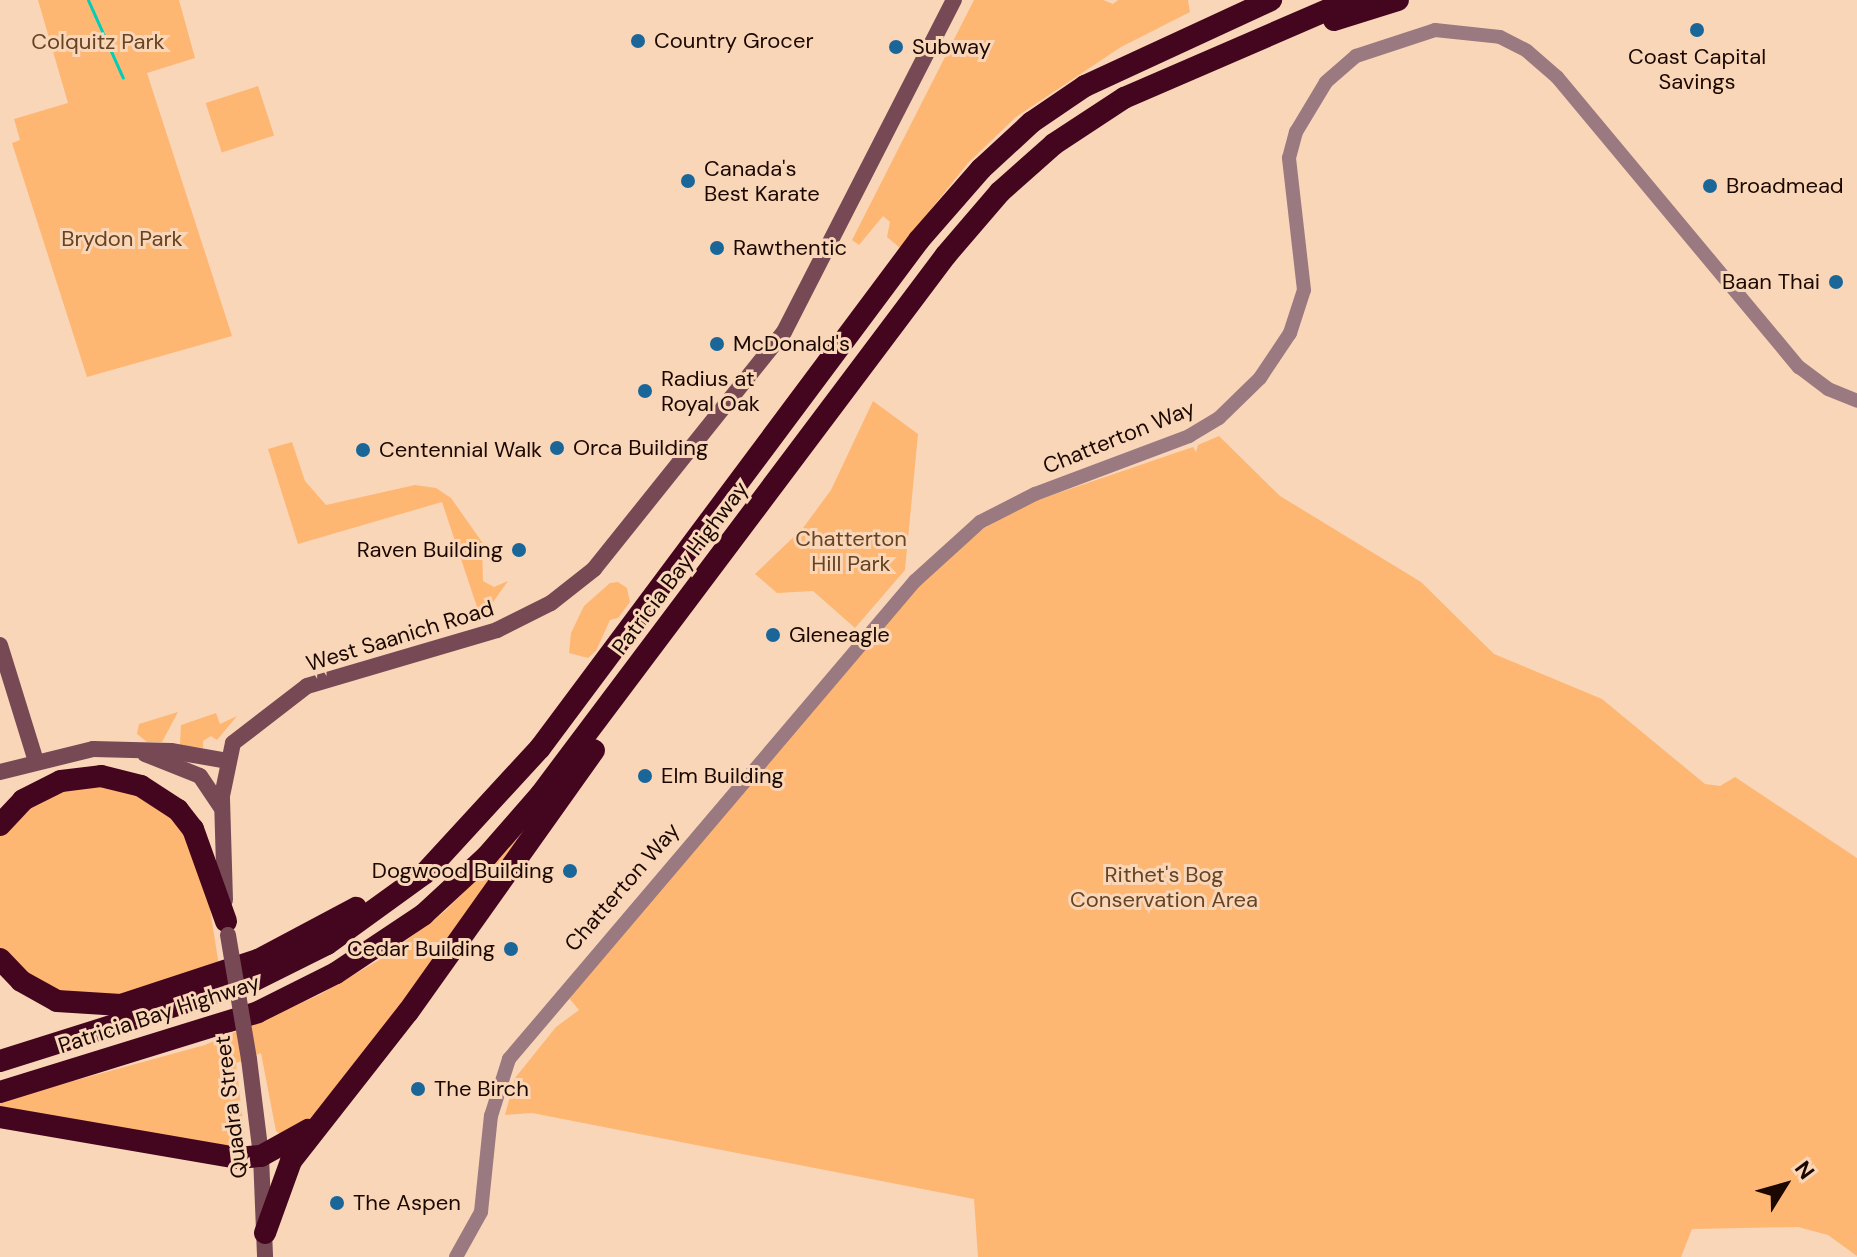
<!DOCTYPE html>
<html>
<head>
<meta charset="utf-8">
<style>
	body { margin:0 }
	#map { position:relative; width:1857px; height:1257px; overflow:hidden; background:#f9d6b8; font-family:"DM Sans",sans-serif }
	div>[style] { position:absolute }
	.green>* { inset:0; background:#feb673; transform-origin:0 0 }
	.stream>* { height:3px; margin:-1.5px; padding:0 1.5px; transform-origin:1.5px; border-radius:1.5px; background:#00cdbb }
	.tertiary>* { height:14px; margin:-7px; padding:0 7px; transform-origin:7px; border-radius:7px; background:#9a7980 }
	.secondary>* { height:16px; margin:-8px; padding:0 8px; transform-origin:8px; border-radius:8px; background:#774955 }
	.motorway>* { height:22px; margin:-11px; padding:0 11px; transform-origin:11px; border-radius:11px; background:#44061f }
	.secondary-bridge>* { height:16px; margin:-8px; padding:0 8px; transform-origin:8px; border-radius:8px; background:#774955 }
	.dots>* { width:22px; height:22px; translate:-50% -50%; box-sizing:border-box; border:4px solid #f9d6b8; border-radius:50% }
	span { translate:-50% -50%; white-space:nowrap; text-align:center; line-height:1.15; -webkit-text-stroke:6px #f9d6b8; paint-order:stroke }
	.poi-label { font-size:22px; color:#1b0800 }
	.left { translate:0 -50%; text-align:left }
	.right { translate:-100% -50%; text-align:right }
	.park-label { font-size:22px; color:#654323 }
	.street-label { font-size:22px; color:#1b0800 }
	.north { position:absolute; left:1745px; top:1145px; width:80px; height:80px; -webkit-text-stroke:6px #f9d6b8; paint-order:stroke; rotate:53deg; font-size:22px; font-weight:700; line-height:32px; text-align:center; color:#1b0800 }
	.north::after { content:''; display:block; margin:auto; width:28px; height:36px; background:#1b0800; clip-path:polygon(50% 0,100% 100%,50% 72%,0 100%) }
</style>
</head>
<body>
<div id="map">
	<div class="green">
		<div style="clip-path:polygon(38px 0,179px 0,195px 58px,147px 73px,232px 336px,87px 377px,12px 143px,20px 140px,14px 119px,68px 103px)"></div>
		<div style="clip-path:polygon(974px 0,1103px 0,1113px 4px,1118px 0,1188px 0,1190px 12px,1121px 47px,1016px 117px,968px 163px,900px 248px,887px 237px,890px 222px,883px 216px,859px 245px,852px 240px)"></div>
		<div style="left:258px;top:86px;width:52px;height:55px;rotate:72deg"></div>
		<div style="clip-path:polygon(873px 401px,918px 434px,905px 570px,855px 628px,813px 591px,777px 593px,755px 574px,803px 528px,831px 490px)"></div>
		<div style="clip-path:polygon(1219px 436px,1280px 496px,1421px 582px,1494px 654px,1602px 699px,1705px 784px,1720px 786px,1735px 777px,1857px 858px,1857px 1256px,1828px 1235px,1798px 1227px,1692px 1229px,1681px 1257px,978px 1257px,974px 1199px,532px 1113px,505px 1115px,515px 1078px,556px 1027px,579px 1010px,569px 998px,921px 582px,970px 537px,1023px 505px,1193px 447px,1196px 452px,1198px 445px)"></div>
		<div style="clip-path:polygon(292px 442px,305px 481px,326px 505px,415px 485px,436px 488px,451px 498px,482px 542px,483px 581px,494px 587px,508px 581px,481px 619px,442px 502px,298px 544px,268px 449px)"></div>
		<div style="clip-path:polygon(618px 582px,627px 588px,630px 602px,618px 618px,610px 620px,596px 651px,588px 658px,569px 653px,571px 633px,584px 606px,610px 583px)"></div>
		<div style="clip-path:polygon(178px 712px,162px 742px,147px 742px,137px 734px,139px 724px)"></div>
		<div style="clip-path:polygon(216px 713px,220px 724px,237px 716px,217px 740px,211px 736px,203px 741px,203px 748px,180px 745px,181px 725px)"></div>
		<div style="clip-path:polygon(79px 783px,126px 786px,182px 826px,205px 877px,219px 966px,129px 997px,62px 998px,12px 966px,0 948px,0 834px,21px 809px)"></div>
		<div style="clip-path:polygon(523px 832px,422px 979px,309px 1121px,284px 1137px,276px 1131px,261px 1053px,236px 1063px,245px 1139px,226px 1150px,0 1112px,0 1101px,205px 1045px,319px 995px,386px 956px,445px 911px)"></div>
	</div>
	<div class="stream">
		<div style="left:88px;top:0;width:85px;rotate:65.8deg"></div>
	</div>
	<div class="tertiary">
		<div style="left:456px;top:1257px;width:51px;rotate:-60.9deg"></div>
		<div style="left:481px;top:1212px;width:97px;rotate:-84.1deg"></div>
		<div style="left:491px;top:1116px;width:60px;rotate:-72.5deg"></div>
		<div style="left:509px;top:1059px;width:627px;rotate:-49.66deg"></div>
		<div style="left:915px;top:581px;width:88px;rotate:-42.2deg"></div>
		<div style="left:980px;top:522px;width:62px;rotate:-27deg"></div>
		<div style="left:1035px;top:494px;width:165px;rotate:-20.6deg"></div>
		<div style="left:1189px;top:436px;width:35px;rotate:-31deg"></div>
		<div style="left:1219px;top:418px;width:57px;rotate:-44.3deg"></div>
		<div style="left:1260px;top:378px;width:54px;rotate:-56.3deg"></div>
		<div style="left:1290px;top:333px;width:45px;rotate:-72deg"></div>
		<div style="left:1304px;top:290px;width:133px;rotate:-96.5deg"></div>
		<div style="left:1289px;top:158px;width:27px;rotate:-75deg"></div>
		<div style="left:1296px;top:132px;width:58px;rotate:-59deg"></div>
		<div style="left:1326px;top:82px;width:40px;rotate:-41deg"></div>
		<div style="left:1356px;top:56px;width:83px;rotate:-18.2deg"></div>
		<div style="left:1435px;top:30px;width:65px;rotate:6.1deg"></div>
		<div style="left:1500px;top:37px;width:30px;rotate:27deg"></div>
		<div style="left:1527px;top:51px;width:40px;rotate:41deg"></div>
		<div style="left:1557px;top:77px;width:378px;rotate:50.2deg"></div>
		<div style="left:1799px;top:367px;width:36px;rotate:37deg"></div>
		<div style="left:1828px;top:389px;width:31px;rotate:22deg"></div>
	</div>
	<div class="secondary">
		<div style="left:0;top:645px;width:121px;rotate:72.8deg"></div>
		<div style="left:145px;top:754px;width:59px;rotate:21.8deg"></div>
		<div style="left:200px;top:776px;width:37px;rotate:56deg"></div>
		<div style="left:0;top:772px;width:96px;rotate:-13.9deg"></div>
		<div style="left:93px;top:749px;width:78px;rotate:1.5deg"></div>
		<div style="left:171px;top:751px;width:57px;rotate:10.1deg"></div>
		<div style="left:225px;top:900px;width:104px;rotate:-91.7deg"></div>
		<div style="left:222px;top:796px;width:54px;rotate:-78.3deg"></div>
		<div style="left:233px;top:743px;width:93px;rotate:-37.6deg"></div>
		<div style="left:307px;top:686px;width:198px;rotate:-16.4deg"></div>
		<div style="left:497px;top:630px;width:60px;rotate:-26.6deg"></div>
		<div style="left:551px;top:603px;width:55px;rotate:-38.3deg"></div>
		<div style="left:594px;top:569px;width:304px;rotate:-51.3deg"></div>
		<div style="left:784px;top:332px;width:373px;rotate:-62.9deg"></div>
		<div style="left:249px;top:1059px;width:98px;rotate:82.9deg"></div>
		<div style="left:261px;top:1156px;width:101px;rotate:87.7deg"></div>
	</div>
	<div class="motorway">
		<div style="left:1334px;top:20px;width:67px;rotate:-17.4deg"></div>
		<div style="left:0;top:825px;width:34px;rotate:-47deg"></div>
		<div style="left:23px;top:800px;width:42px;rotate:-26.6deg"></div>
		<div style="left:61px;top:781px;width:40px;rotate:-7.1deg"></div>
		<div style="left:101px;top:776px;width:41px;rotate:14deg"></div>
		<div style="left:141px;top:786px;width:44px;rotate:33deg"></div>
		<div style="left:178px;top:810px;width:24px;rotate:52deg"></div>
		<div style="left:193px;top:829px;width:98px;rotate:70.3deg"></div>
		<div style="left:0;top:959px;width:30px;rotate:46deg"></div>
		<div style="left:21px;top:981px;width:41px;rotate:29.1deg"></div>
		<div style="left:57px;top:1001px;width:64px;rotate:3.6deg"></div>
		<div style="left:121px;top:1005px;width:144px;rotate:-18.2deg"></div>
		<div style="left:258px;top:960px;width:111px;rotate:-28deg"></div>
		<div style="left:0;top:1061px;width:265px;rotate:-17.5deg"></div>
		<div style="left:253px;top:981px;width:83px;rotate:-26.6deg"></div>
		<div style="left:327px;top:944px;width:121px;rotate:-35.9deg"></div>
		<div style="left:425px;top:873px;width:170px;rotate:-47.4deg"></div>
		<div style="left:540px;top:748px;width:634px;rotate:-53.27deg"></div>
		<div style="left:919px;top:240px;width:94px;rotate:-48.9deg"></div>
		<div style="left:981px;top:169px;width:69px;rotate:-42.7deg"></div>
		<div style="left:1032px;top:122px;width:64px;rotate:-34.2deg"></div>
		<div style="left:1085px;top:86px;width:205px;rotate:-24.8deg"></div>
		<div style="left:0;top:1092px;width:270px;rotate:-17.2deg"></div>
		<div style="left:258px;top:1012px;width:87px;rotate:-26.6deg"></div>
		<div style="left:336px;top:973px;width:105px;rotate:-33.7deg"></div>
		<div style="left:423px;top:915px;width:87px;rotate:-42.7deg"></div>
		<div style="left:487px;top:856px;width:82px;rotate:-48.9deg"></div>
		<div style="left:541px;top:794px;width:674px;rotate:-53.08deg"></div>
		<div style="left:946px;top:255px;width:83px;rotate:-49.4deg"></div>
		<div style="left:1000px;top:192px;width:72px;rotate:-41.6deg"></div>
		<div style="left:1054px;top:144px;width:84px;rotate:-33.3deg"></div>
		<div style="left:1124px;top:98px;width:247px;rotate:-23.4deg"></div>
		<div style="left:0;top:1117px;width:241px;rotate:9.8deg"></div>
		<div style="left:237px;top:1158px;width:24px;rotate:-5deg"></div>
		<div style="left:261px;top:1156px;width:54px;rotate:-29deg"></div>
		<div style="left:265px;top:1233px;width:77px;rotate:-70.1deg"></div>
		<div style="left:291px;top:1161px;width:189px;rotate:-51.9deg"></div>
		<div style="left:408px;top:1012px;width:321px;rotate:-54.6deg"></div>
	</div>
	<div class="secondary-bridge">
		<div style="left:228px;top:935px;width:126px;rotate:80.4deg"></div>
	</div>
	<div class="dots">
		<div style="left:1697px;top:30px;background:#1a6699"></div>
		<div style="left:638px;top:41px;background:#1a6699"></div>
		<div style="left:896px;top:47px;background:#1a6699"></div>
		<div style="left:688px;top:181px;background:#1a6699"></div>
		<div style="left:1710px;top:186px;background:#1a6699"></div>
		<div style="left:717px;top:248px;background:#1a6699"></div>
		<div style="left:1836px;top:282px;background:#1a6699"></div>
		<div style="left:717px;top:344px;background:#1a6699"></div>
		<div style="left:645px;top:391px;background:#1a6699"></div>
		<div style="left:557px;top:448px;background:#1a6699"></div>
		<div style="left:363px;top:450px;background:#1a6699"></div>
		<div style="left:519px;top:550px;background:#1a6699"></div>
		<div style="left:773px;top:635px;background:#1a6699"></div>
		<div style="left:645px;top:776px;background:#1a6699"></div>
		<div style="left:570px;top:871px;background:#1a6699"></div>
		<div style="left:511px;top:949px;background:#1a6699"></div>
		<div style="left:418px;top:1089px;background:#1a6699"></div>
		<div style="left:337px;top:1203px;background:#1a6699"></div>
	</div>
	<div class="poi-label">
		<span class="left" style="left:654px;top:41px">Country Grocer</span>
		<span class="left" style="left:912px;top:47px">Subway</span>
		<span style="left:1697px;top:69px">Coast Capital<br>Savings</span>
		<span class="left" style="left:704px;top:181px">Canada's<br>Best Karate</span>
		<span class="left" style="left:1726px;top:186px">Broadmead</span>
		<span class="left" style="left:733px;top:248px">Rawthentic</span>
		<span class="right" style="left:1820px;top:282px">Baan Thai</span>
		<span class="left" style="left:733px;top:344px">McDonald's</span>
		<span class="left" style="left:661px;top:391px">Radius at<br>Royal Oak</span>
		<span class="left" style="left:573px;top:448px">Orca Building</span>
		<span class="left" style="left:379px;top:450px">Centennial Walk</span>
		<span class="right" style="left:503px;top:550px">Raven Building</span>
		<span class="left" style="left:789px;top:635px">Gleneagle</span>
		<span class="left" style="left:661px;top:776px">Elm Building</span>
		<span class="right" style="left:554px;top:871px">Dogwood Building</span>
		<span class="right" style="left:495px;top:949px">Cedar Building</span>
		<span class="left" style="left:434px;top:1089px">The Birch</span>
		<span class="left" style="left:353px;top:1203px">The Aspen</span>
	</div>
	<div class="park-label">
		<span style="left:98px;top:42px">Colquitz Park</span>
		<span style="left:122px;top:239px">Brydon Park</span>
		<span style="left:851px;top:551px">Chatterton<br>Hill Park</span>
		<span style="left:1164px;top:887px">Rithet's Bog<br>Conservation Area</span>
	</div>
	<div class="street-label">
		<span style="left:1119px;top:437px;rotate:-22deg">Chatterton Way</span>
		<span style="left:680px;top:568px;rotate:-53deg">Patricia Bay Highway</span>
		<span style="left:400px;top:636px;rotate:-17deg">West Saanich Road</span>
		<span style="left:622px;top:887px;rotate:-49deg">Chatterton Way</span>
		<span style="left:159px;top:1014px;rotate:-18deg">Patricia Bay Highway</span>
		<span style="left:231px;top:1107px;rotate:-97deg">Quadra Street</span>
	</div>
	<div class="north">N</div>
</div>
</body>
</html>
